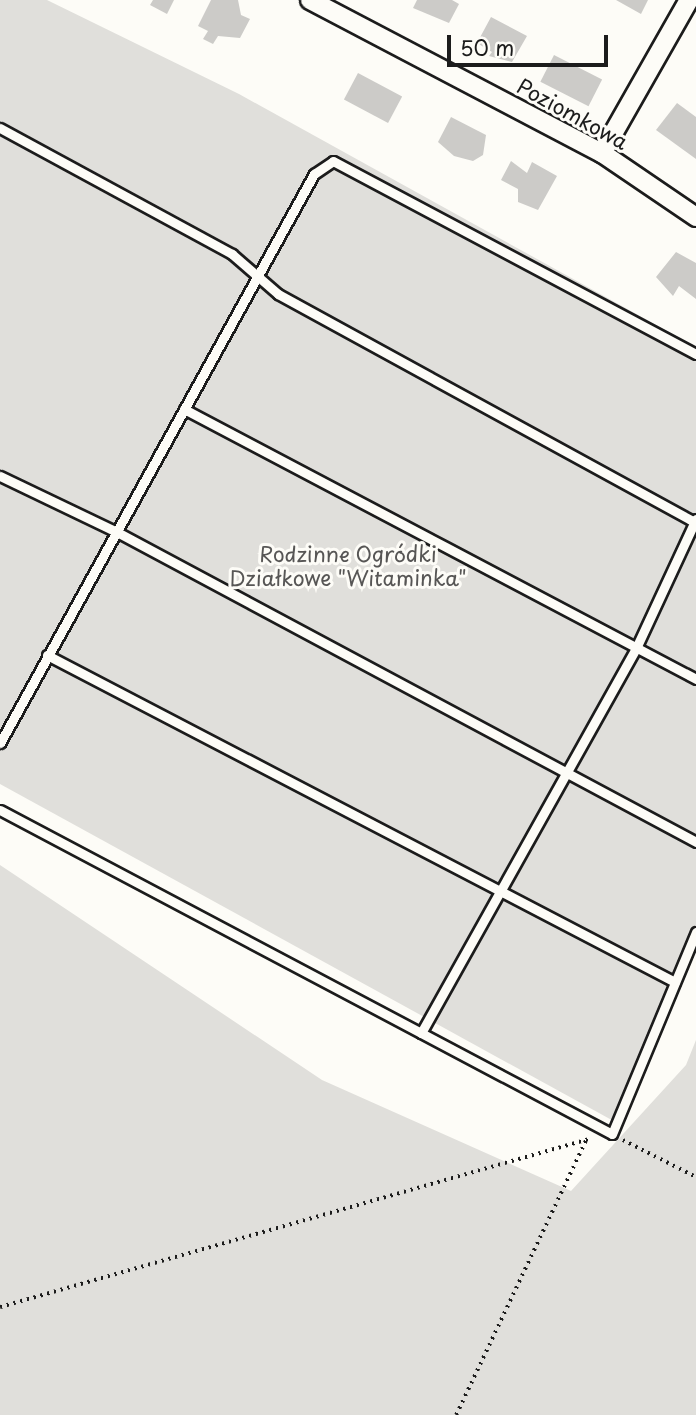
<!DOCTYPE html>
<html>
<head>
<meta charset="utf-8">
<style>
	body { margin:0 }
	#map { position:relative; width:696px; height:1415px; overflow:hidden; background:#fdfcf7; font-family:"Playpen Sans",sans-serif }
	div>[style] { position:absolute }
	.green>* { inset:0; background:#e0dfdb }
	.building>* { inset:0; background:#cccbc8; transform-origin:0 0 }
	.path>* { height:3.5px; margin-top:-1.75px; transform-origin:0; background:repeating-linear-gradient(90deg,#1c1c1c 0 2px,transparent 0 7px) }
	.roads { filter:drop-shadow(2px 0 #1c1c1c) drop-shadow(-2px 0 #1c1c1c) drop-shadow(0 2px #1c1c1c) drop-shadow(0 -2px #1c1c1c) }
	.service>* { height:9px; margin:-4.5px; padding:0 4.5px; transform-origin:4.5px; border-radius:4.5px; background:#fdfcf7 }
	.minor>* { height:18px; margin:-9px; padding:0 9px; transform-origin:9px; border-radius:9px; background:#fdfcf7 }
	span { translate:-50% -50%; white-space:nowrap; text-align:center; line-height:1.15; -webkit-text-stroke:6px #fdfcf7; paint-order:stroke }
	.street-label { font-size:21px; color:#1c1c1c }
	.park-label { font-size:21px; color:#575655 }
	.scale { position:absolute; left:447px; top:35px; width:161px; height:32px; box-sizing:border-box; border:4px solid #1c1c1c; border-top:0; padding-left:9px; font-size:21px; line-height:24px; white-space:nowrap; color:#1c1c1c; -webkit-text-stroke:5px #fdfcf7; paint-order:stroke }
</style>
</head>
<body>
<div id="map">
	<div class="green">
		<div style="clip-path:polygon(0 0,47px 0,239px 94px,696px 347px,696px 943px,619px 1124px,0 784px)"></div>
		<div style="clip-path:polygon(0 865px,322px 1080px,571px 1191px,686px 1065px,696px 1040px,696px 1415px,0 1415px)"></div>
	</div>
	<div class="building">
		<div style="clip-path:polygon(153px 0,174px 0,167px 14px,150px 5px)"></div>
		<div style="clip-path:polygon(211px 0,238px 0,241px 15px,250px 19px,240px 38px,218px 36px,213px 44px,203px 39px,208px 31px,198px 26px)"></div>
		<div style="clip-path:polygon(417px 0,452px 0,459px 4px,449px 23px,413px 8px)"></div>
		<div style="clip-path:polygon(616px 0,648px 0,641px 14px)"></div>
		<div style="clip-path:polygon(491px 17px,527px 36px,512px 62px,489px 56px,492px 52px,477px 43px)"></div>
		<div style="left:554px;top:55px;width:54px;height:30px;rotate:27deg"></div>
		<div style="left:358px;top:73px;width:50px;height:30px;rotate:28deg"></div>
		<div style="clip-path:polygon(677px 103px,696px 117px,696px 159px,656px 130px)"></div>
		<div style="clip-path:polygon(451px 117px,486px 135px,483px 155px,473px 161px,454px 156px,438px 142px)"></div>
		<div style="clip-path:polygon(511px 161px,527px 173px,532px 162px,557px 176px,538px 210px,518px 202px,518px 189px,501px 180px)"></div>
		<div style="clip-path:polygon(676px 252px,696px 263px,696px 299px,679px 286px,673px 296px,656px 277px)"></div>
	</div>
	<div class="path">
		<div style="left:623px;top:1140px;width:82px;rotate:26.9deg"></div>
		<div style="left:0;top:1307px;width:612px;rotate:-15.92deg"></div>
		<div style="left:456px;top:1415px;width:304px;rotate:-64.7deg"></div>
	</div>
	<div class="roads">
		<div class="service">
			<div style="left:0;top:128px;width:264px;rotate:28.5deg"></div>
			<div style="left:232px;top:254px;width:61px;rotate:41deg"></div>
			<div style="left:278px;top:294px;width:477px;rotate:28.7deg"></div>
			<div style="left:184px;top:409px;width:579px;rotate:27.8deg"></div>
			<div style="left:0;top:476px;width:130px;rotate:25.6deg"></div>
			<div style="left:117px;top:532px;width:657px;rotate:28.16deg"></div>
			<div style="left:47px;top:655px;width:708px;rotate:27.51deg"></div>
			<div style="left:0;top:743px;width:650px;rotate:-61.11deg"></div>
			<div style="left:314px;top:174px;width:23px;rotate:-34deg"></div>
			<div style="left:333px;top:161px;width:411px;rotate:28deg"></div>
			<div style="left:0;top:810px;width:692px;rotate:27.9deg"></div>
			<div style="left:612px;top:1134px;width:219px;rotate:-67.4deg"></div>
			<div style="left:421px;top:1033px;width:443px;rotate:-60.8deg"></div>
			<div style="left:637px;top:646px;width:140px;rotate:-65.1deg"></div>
		</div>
		<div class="minor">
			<div style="left:310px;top:0;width:330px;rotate:27.7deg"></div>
			<div style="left:602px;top:153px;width:114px;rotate:34.2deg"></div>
			<div style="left:602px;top:153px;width:176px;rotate:-60.4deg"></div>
		</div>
	</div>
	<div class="street-label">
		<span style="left:573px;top:113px;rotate:29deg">Poziomkowa</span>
	</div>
	<div class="park-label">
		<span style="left:348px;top:565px">Rodzinne Ogródki<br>Działkowe "Witaminka"</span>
	</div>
	<div class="scale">50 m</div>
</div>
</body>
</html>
